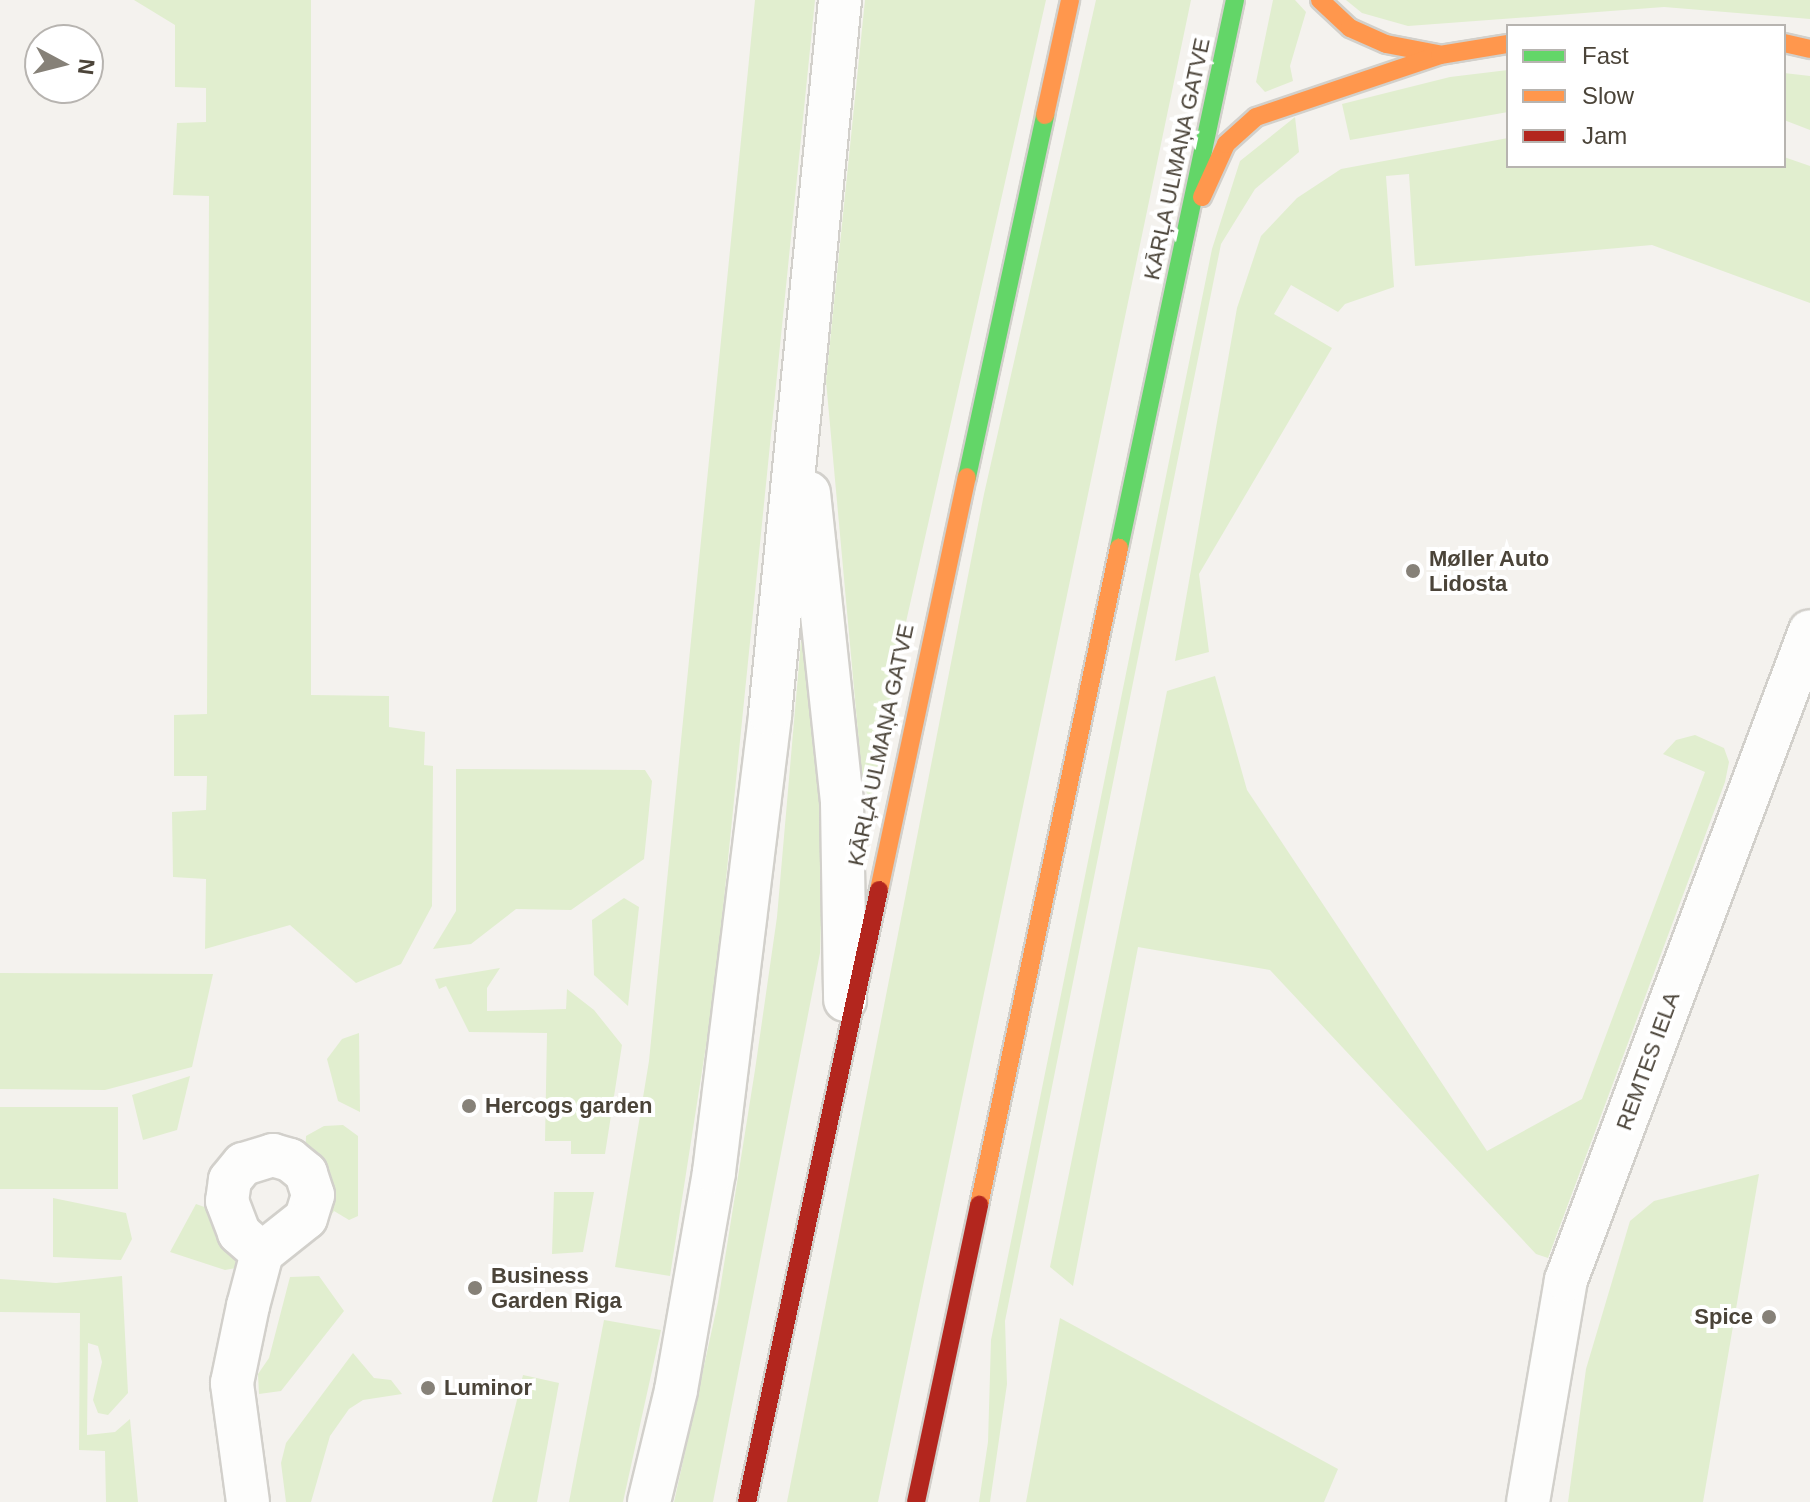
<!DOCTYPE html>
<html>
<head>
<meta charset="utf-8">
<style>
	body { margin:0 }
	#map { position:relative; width:1810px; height:1502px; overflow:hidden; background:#f4f2ee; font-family:Arial,sans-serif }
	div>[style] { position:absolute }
	.green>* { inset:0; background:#e1eecf; transform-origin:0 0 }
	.roads { filter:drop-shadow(2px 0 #d2d0cb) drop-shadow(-2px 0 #d2d0cb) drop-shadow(0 2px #d2d0cb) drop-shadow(0 -2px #d2d0cb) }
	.street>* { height:42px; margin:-21px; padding:0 21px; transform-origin:21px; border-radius:21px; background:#fdfdfc }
	.fast>* { height:18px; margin:-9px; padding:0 9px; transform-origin:9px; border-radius:9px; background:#63d668 }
	.slow>* { height:18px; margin:-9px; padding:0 9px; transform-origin:9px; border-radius:9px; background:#ff974d }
	.jam>* { height:18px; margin:-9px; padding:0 9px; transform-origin:9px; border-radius:9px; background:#b3261e }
	.dots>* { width:22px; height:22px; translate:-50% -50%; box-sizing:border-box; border:4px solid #fff; border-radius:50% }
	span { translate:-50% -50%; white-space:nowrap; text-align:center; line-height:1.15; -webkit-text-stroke:8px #fff; paint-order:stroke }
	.street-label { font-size:22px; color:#4b4439 }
	.poi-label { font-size:22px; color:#4b4439; font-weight:700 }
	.left { translate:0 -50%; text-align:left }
	.right { translate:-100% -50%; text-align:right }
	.legend { position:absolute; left:1506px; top:24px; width:280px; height:144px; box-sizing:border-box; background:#fff; border:2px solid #b7b4b0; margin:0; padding:10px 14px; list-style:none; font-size:24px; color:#4b4439 }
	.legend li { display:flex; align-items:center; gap:16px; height:40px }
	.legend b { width:40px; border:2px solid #b7b4b0 }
	.north { position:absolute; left:24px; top:24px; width:80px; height:80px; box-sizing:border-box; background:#fff; border:2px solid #b7b4b0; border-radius:50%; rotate:97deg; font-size:22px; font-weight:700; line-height:32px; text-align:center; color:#4b4439 }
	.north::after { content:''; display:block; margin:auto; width:28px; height:36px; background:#868178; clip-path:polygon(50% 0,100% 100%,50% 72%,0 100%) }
</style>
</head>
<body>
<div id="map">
	<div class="green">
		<div style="clip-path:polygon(134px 0,311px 0,311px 695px,389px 696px,389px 727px,425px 732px,424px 765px,433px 766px,432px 906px,401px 964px,356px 983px,290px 925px,205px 949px,206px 879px,173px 877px,172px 812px,206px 810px,207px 776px,174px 776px,174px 715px,207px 714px,209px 196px,173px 195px,177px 123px,206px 122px,206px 88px,175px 87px,175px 25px)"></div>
		<div style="clip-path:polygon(755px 0,815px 0,715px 988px,670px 1276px,615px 1267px,649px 1061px)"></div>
		<div style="clip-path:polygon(865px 0,1046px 0,906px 622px,871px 799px,863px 787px,826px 381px)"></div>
		<div style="clip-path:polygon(1096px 0,1191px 0,878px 1502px,787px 1502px,984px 494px)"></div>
		<div style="clip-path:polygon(1273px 0,1295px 0,1306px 12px,1290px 66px,1293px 81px,1265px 92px,1256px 82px)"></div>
		<div style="clip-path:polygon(1346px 0,1810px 0,1810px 19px,1664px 7px,1408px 26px,1362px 13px)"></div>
		<div style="clip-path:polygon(1508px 70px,1508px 112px,1350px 140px,1342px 104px,1450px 77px)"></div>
		<div style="clip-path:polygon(1784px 73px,1810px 76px,1810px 130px,1784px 120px)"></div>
		<div style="clip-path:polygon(1295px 117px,1299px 152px,1255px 189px,1221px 244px,1005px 1321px,1007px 1384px,990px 1502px,979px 1502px,988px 1442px,991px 1340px,1212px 249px,1240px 161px)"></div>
		<div style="clip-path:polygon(1508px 138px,1508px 166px,1784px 166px,1784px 157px,1810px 166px,1810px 303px,1652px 245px,1415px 266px,1409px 174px,1386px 176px,1394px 287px,1345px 304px,1338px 312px,1291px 285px,1274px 314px,1332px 348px,1199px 574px,1209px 652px,1175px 661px,1237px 308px,1261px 236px,1297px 198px,1341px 169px)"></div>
		<div style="clip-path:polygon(808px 640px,826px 789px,820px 953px,713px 1502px,674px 1502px,718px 1302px,755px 1070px,777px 917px,801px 641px)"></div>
		<div style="clip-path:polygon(1215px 676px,1247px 790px,1487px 1151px,1582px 1099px,1705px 772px,1663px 754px,1676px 740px,1695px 735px,1724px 748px,1729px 762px,1725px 782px,1548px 1258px,1536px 1254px,1270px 970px,1138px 947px,1073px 1286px,1050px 1267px,1167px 691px)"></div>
		<div style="clip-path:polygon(456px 769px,645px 770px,652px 781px,644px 859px,571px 910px,516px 909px,471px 944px,433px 949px,456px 911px)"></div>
		<div style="clip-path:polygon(624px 898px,639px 907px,628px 1006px,594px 975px,592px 920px)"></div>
		<div style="clip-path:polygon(500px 968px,487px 988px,487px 1011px,566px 1009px,567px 989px,594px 1010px,622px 1045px,605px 1154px,571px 1154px,571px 1141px,545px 1141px,547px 1033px,469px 1032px,446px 986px,439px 989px,435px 979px)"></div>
		<div style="clip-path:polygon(0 973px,213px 974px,192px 1067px,105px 1090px,0 1089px)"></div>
		<div style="clip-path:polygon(359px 1033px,360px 1112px,338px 1101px,327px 1059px,342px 1039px)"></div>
		<div style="clip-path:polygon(190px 1076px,177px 1130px,143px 1140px,132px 1095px)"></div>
		<div style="left:0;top:1107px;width:118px;height:82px"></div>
		<div style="clip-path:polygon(343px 1125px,358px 1136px,358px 1216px,349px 1220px,334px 1211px,312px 1243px,303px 1244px,306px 1136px,324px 1126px)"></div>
		<div style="clip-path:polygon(1759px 1174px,1703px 1502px,1568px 1502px,1586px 1369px,1630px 1221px,1654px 1201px)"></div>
		<div style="clip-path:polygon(554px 1192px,594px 1192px,583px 1252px,552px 1254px)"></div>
		<div style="clip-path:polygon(53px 1198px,126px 1213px,132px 1239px,121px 1260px,53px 1257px)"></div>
		<div style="clip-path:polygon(196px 1204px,210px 1209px,235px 1254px,236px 1268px,225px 1270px,170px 1252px)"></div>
		<div style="clip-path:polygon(122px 1276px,128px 1393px,108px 1415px,98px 1413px,93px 1400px,102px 1362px,98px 1346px,88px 1343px,87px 1435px,115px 1432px,130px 1419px,138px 1502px,106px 1502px,105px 1451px,79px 1450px,80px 1313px,0 1312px,0 1279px,56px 1283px)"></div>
		<div style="clip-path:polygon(319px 1276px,344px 1311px,281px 1391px,259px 1394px,258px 1374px,269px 1358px,290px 1277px)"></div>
		<div style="clip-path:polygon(1060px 1318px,1338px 1469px,1324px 1502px,1026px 1502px)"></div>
		<div style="clip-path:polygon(604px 1320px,661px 1330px,623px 1502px,569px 1502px)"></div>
		<div style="clip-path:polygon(353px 1353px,374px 1378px,391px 1380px,402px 1394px,363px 1400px,349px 1409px,330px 1436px,311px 1502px,286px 1502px,281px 1463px,286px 1443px)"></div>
		<div style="clip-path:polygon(523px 1375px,559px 1383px,537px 1502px,492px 1502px)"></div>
	</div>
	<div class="roads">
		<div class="street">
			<div style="left:809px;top:493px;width:311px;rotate:83.9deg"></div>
			<div style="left:842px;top:802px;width:198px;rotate:89.1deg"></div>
			<div style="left:248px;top:1502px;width:120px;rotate:-97.7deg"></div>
			<div style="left:232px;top:1383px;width:79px;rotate:-78.3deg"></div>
			<div style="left:248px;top:1306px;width:55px;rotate:-75.2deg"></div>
			<div style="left:262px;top:1253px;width:56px;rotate:-38.5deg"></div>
			<div style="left:306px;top:1218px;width:24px;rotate:-73deg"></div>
			<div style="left:313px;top:1195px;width:23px;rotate:-108deg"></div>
			<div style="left:306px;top:1173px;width:21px;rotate:-141deg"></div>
			<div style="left:290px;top:1160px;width:18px;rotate:-164deg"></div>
			<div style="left:273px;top:1155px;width:31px;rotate:163deg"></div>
			<div style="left:243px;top:1164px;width:21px;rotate:129deg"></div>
			<div style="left:230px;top:1180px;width:21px;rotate:98deg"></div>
			<div style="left:227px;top:1201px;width:34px;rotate:69deg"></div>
			<div style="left:239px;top:1233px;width:30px;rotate:41deg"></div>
			<div style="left:649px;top:1502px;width:115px;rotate:-76.4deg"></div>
			<div style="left:676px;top:1390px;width:221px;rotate:-80.1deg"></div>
			<div style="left:714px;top:1172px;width:461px;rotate:-83deg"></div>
			<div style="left:770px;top:714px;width:717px;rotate:-84.4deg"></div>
			<div style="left:1528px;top:1502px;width:225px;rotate:-80.3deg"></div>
			<div style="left:1566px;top:1280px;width:693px;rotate:-69.4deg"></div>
		</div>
		<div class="fast">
			<div style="left:967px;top:477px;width:370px;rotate:-77.8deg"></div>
			<div style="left:1119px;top:548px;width:560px;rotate:-78.05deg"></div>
		</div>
		<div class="slow">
			<div style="left:1320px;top:0;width:41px;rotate:43deg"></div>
			<div style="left:1350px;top:28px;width:39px;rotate:24deg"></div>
			<div style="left:1386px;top:44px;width:53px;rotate:10.9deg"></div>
			<div style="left:1784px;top:43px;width:27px;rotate:13deg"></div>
			<div style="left:1045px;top:115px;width:118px;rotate:-77.7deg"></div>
			<div style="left:1202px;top:197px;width:58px;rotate:-65.6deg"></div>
			<div style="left:1226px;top:144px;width:40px;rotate:-42deg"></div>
			<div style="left:1256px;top:117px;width:194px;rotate:-18.6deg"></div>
			<div style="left:1440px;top:55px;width:69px;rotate:-9.2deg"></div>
			<div style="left:879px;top:890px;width:422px;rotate:-78deg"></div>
			<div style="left:979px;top:1205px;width:672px;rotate:-77.97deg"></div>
		</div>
		<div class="jam">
			<div style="left:747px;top:1502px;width:626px;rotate:-77.83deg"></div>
			<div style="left:916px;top:1502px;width:304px;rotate:-78deg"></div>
		</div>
	</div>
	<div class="dots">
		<div style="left:1413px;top:571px;background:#868178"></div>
		<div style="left:469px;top:1106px;background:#868178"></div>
		<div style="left:475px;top:1288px;background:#868178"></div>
		<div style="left:1769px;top:1317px;background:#868178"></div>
		<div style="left:428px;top:1388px;background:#868178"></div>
	</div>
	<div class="street-label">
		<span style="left:1177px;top:159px;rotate:-78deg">KĀRĻA ULMAŅA GATVE</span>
		<span style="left:881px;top:745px;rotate:-78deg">KĀRĻA ULMAŅA GATVE</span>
		<span style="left:1648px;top:1061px;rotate:-70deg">REMTES IELA</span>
	</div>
	<div class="poi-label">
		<span class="left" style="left:1429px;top:571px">Møller Auto<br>Lidosta</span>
		<span class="left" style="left:485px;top:1106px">Hercogs garden</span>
		<span class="left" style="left:491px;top:1288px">Business<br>Garden Riga</span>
		<span class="right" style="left:1753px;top:1317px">Spice</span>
		<span class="left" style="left:444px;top:1388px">Luminor</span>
	</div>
	<ul class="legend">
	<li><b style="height:10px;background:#63d668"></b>Fast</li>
	<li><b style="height:10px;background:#ff974d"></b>Slow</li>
	<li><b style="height:10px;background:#b3261e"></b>Jam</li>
	</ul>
	<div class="north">N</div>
</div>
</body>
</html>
